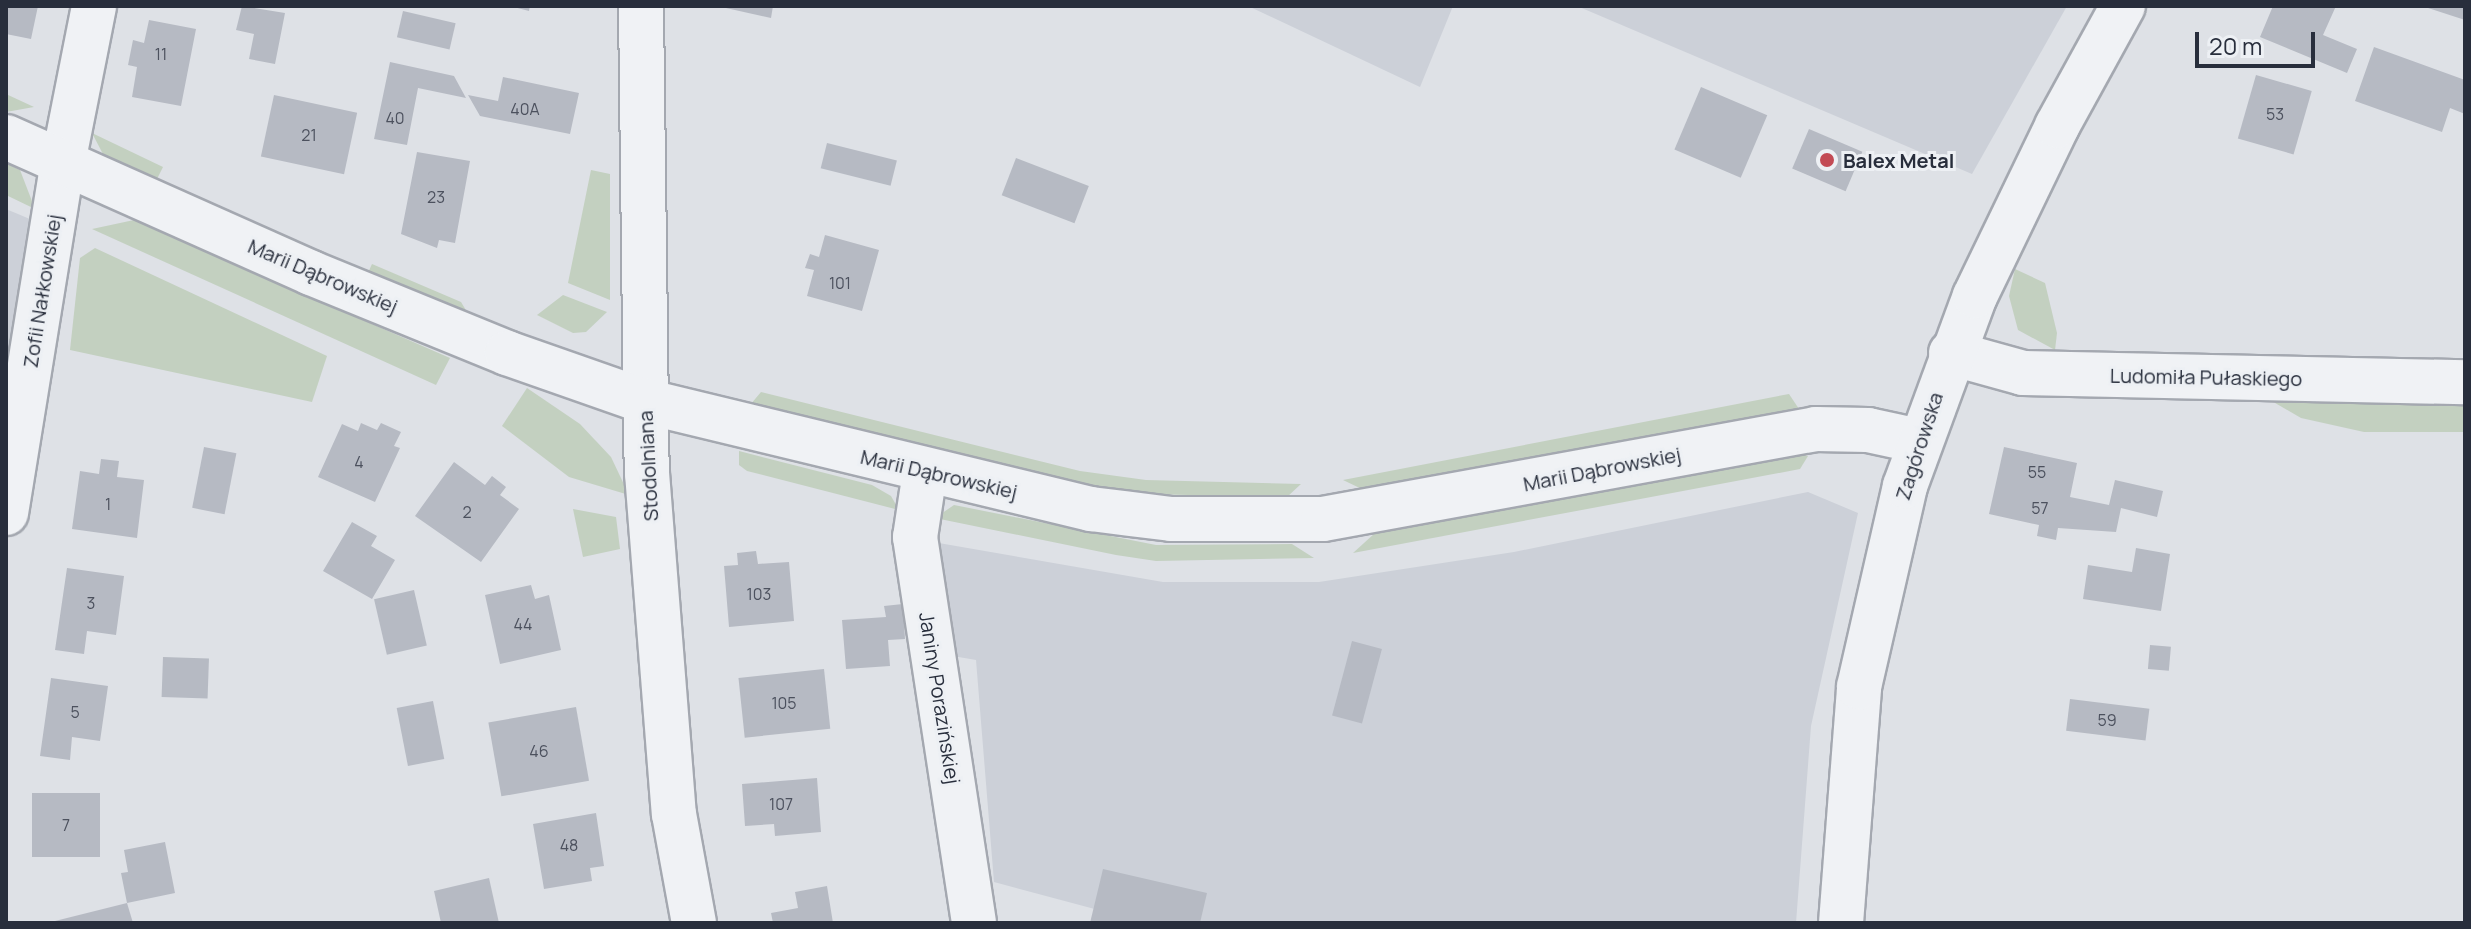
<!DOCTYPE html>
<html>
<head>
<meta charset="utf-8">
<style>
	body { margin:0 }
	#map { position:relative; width:2471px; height:929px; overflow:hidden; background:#dee1e6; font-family:Manrope,sans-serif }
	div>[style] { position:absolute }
	.built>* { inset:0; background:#ccd0d8 }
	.green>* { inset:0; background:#c3d0c0 }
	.building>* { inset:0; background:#b6bac3; transform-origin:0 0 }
	.roads { filter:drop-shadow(2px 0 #a4a8b0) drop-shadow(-2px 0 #a4a8b0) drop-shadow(0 2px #a4a8b0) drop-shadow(0 -2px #a4a8b0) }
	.minor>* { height:44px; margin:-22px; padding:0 22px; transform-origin:22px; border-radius:22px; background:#f0f2f5 }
	.tertiary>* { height:44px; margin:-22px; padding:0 22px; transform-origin:22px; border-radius:22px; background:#f0f2f5 }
	.dots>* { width:22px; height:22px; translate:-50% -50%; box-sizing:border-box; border:4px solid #edf0f4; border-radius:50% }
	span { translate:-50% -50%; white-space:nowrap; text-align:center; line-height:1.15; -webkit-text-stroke:6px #edf0f4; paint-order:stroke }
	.number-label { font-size:16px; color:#4c515e }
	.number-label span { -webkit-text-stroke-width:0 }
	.poi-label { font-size:20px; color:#282e3c; font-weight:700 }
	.left { translate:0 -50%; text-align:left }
	.street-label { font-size:20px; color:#282e3c }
	.frame { position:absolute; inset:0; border:8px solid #282e3c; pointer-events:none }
	.scale { position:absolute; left:2195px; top:32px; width:120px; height:36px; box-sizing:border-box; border:4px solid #282e3c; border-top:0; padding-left:10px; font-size:24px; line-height:28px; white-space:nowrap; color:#282e3c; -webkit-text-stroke:6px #edf0f4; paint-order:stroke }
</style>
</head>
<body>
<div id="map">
	<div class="built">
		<div style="clip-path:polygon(1248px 6px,1453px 6px,1420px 87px)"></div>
		<div style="clip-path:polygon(1577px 6px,2067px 6px,1972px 174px)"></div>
		<div style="clip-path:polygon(6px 209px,37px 222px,6px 406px)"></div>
		<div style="clip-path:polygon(1808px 492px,1858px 513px,1811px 726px,1796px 923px,1147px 923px,994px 882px,976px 660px,947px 655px,933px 542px,1163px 582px,1319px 582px,1514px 552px)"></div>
	</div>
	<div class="green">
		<div style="clip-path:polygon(6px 94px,34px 107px,6px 112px)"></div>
		<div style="clip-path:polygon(92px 133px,163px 167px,156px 181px,104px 156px)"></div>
		<div style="clip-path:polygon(6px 163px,20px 170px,35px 209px,6px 195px)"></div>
		<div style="clip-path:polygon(591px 170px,610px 174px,610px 300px,568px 283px)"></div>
		<div style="clip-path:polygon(134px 220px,450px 358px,436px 385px,92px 229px)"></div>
		<div style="clip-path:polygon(95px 248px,327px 356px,312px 402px,70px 350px,80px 258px)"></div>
		<div style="clip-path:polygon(372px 264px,461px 302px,470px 317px,367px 275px)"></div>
		<div style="clip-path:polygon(2015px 269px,2045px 283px,2057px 333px,2055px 350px,2018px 330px,2009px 296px)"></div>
		<div style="clip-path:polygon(563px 295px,607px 312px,586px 332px,573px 333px,537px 315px)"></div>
		<div style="clip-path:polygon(527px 388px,580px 424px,611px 457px,629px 495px,569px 477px,502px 426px)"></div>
		<div style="clip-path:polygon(761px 392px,1080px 471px,1146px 480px,1301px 484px,1287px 497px,1141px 494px,1074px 485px,750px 405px)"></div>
		<div style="clip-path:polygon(1789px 394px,1799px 409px,1366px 491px,1343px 480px)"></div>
		<div style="clip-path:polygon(2270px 400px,2465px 402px,2465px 432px,2364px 432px,2301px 418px)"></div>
		<div style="clip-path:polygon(739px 451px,872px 485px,891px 496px,899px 510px,747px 471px,739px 465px)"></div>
		<div style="clip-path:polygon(1799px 453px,1808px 456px,1800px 469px,1353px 553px,1375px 533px)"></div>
		<div style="clip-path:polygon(954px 505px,1156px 545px,1292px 544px,1314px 558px,1156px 561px,1116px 555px,935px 518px)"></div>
		<div style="clip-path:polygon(573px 509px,616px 517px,620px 549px,583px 557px)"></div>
	</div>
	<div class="building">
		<div style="clip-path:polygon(6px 6px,38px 6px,31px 39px,6px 34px)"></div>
		<div style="clip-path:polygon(242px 6px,285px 13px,275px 64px,249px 59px,254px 34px,236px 30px)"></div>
		<div style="clip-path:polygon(510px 6px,530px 6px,529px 11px)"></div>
		<div style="clip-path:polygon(717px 6px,773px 6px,771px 18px)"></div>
		<div style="clip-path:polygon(2273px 6px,2336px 6px,2323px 35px,2357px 49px,2347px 73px,2260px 37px)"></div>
		<div style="clip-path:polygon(2425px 6px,2465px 6px,2465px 20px,2425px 7px)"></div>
		<div style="left:403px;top:11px;width:54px;height:27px;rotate:13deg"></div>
		<div style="clip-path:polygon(149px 20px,196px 29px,181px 106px,132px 97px,137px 67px,128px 65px,133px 40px,144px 43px)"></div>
		<div style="clip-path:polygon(2374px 47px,2465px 80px,2465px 114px,2450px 108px,2442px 132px,2355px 101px)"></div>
		<div style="clip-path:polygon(390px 62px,454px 76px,466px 98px,418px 88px,407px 145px,374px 139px)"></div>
		<div style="left:2256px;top:75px;width:58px;height:66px;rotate:16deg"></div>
		<div style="clip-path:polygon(503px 77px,579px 93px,570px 134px,480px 116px,468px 95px,498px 101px)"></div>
		<div style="left:1701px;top:87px;width:72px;height:68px;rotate:23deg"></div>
		<div style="left:274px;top:95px;width:85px;height:63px;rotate:12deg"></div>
		<div style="left:1809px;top:129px;width:58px;height:43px;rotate:23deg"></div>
		<div style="left:827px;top:143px;width:72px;height:26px;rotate:14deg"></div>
		<div style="clip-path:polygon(417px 152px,470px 161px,455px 243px,439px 240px,437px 248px,401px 234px)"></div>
		<div style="left:1016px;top:158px;width:78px;height:40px;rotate:21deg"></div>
		<div style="clip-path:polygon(825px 235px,879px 250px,862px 311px,807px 296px,814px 270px,805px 268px,810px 254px,819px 257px)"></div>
		<div style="clip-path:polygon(361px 423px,377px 430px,381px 423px,401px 432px,394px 446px,400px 448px,375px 502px,318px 477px,342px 424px,358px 431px)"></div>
		<div style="left:204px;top:447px;width:33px;height:62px;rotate:11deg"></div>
		<div style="clip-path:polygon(2004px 447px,2077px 463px,2070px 497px,2109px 505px,2115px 480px,2163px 491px,2157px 517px,2121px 508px,2116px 532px,2058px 528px,2056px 540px,2037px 536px,2039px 525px,1989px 514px)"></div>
		<div style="clip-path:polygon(101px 459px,119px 461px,117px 477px,144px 480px,137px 538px,72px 529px,80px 471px,99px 474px)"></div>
		<div style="clip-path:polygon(454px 462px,485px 485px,492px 476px,506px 487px,500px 495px,519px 509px,481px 562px,415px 516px)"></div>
		<div style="clip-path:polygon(352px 522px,377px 536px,371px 546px,395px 560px,372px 599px,323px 571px)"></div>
		<div style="clip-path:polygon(2136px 548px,2170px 554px,2161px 611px,2083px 599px,2088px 565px,2132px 572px)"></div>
		<div style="clip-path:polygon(756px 551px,758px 564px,789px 562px,794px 621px,729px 627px,724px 566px,738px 565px,737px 553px)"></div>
		<div style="clip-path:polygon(67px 568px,124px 576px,116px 635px,87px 631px,84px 654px,55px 650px)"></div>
		<div style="clip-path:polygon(531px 585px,535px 599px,549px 595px,561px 650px,500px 664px,485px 595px)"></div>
		<div style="left:414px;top:590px;width:57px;height:41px;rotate:77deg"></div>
		<div style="clip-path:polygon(903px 604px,905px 639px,888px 640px,890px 666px,846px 669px,842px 620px,886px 617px,884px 606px)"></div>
		<div style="left:1352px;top:641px;width:31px;height:77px;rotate:15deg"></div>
		<div style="left:2150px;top:645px;width:21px;height:24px;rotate:5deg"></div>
		<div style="left:163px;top:657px;width:46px;height:40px;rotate:2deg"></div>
		<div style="left:824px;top:669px;width:60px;height:86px;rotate:84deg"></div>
		<div style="clip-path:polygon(51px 678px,108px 686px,100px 741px,72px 737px,70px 760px,40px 756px)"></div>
		<div style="left:2070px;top:699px;width:80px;height:32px;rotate:7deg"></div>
		<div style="left:433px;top:701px;width:59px;height:37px;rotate:79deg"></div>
		<div style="left:576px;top:707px;width:75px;height:89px;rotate:80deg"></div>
		<div style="clip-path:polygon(817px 778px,821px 832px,775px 836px,774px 824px,745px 826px,742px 784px)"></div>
		<div style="left:32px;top:793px;width:68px;height:64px"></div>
		<div style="clip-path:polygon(596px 813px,604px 866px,590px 868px,592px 881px,544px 889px,533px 824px)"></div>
		<div style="clip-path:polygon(165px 842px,175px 893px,127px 903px,121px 873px,128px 872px,124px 850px)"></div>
		<div style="clip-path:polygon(1103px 869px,1207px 893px,1200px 923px,1090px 923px)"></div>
		<div style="clip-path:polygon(489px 878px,499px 923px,441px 923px,434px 891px)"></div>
		<div style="clip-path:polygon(827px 886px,833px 923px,773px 923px,771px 913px,798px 908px,795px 892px)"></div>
		<div style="clip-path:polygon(127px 903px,133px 923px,51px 923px,51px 922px)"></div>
	</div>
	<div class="roads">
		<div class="minor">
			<div style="left:641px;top:6px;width:467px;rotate:89.3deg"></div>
			<div style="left:647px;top:473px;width:342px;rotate:85.5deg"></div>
			<div style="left:674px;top:814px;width:111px;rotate:79.6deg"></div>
			<div style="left:925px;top:472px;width:66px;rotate:98.7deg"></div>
			<div style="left:915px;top:537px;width:390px;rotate:81.3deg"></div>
			<div style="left:6px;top:513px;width:355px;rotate:-80.8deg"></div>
			<div style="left:63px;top:163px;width:160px;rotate:-78.8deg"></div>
		</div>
		<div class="tertiary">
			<div style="left:6px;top:137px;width:334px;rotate:24deg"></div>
			<div style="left:311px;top:273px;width:212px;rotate:22.2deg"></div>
			<div style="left:507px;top:353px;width:145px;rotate:19.3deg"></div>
			<div style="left:644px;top:401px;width:460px;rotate:13.6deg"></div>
			<div style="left:1091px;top:509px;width:81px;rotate:7.1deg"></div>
			<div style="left:1171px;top:519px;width:152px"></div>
			<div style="left:1323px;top:519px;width:501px;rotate:-10.35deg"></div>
			<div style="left:1816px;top:429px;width:52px;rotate:1.1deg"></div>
			<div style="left:1868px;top:430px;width:52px;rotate:12.2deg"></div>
			<div style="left:1951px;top:353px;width:75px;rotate:15.5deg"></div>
			<div style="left:2023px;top:373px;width:442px;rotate:1.2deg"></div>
			<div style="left:1841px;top:923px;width:237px;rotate:-85.6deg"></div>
			<div style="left:1859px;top:687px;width:206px;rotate:-77.1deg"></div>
			<div style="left:1905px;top:486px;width:202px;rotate:-69.8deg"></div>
			<div style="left:1975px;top:296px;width:189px;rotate:-64.2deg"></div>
			<div style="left:2057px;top:126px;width:137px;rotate:-61.2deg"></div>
		</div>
	</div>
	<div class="dots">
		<div style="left:1827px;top:160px;background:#c34b55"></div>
	</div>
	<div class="number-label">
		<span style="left:161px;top:54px">11</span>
		<span style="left:525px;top:109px">40A</span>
		<span style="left:2275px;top:114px">53</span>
		<span style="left:395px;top:118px">40</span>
		<span style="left:309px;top:135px">21</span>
		<span style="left:436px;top:197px">23</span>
		<span style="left:840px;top:283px">101</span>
		<span style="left:359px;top:462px">4</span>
		<span style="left:2037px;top:472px">55</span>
		<span style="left:108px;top:504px">1</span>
		<span style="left:2040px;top:508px">57</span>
		<span style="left:467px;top:512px">2</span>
		<span style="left:759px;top:594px">103</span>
		<span style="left:91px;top:603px">3</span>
		<span style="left:523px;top:624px">44</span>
		<span style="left:784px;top:703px">105</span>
		<span style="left:75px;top:712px">5</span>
		<span style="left:2107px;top:720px">59</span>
		<span style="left:539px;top:751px">46</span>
		<span style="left:781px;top:804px">107</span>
		<span style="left:66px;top:825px">7</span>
		<span style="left:569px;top:845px">48</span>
	</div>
	<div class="poi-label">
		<span class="left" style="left:1843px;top:160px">Balex Metal</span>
	</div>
	<div class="street-label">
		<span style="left:323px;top:276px;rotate:23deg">Marii Dąbrowskiej</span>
		<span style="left:42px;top:291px;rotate:-81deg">Zofii Nałkowskiej</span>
		<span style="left:2206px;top:377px;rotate:1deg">Ludomiła Pułaskiego</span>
		<span style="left:1919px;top:446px;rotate:-72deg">Zagórowska</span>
		<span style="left:648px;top:466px;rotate:-93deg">Stodolniana</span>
		<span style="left:1602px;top:469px;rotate:-11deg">Marii Dąbrowskiej</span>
		<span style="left:939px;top:474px;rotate:13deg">Marii Dąbrowskiej</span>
		<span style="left:940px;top:698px;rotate:81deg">Janiny Porazińskiej</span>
	</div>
	<div class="frame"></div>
	<div class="scale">20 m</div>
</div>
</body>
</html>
